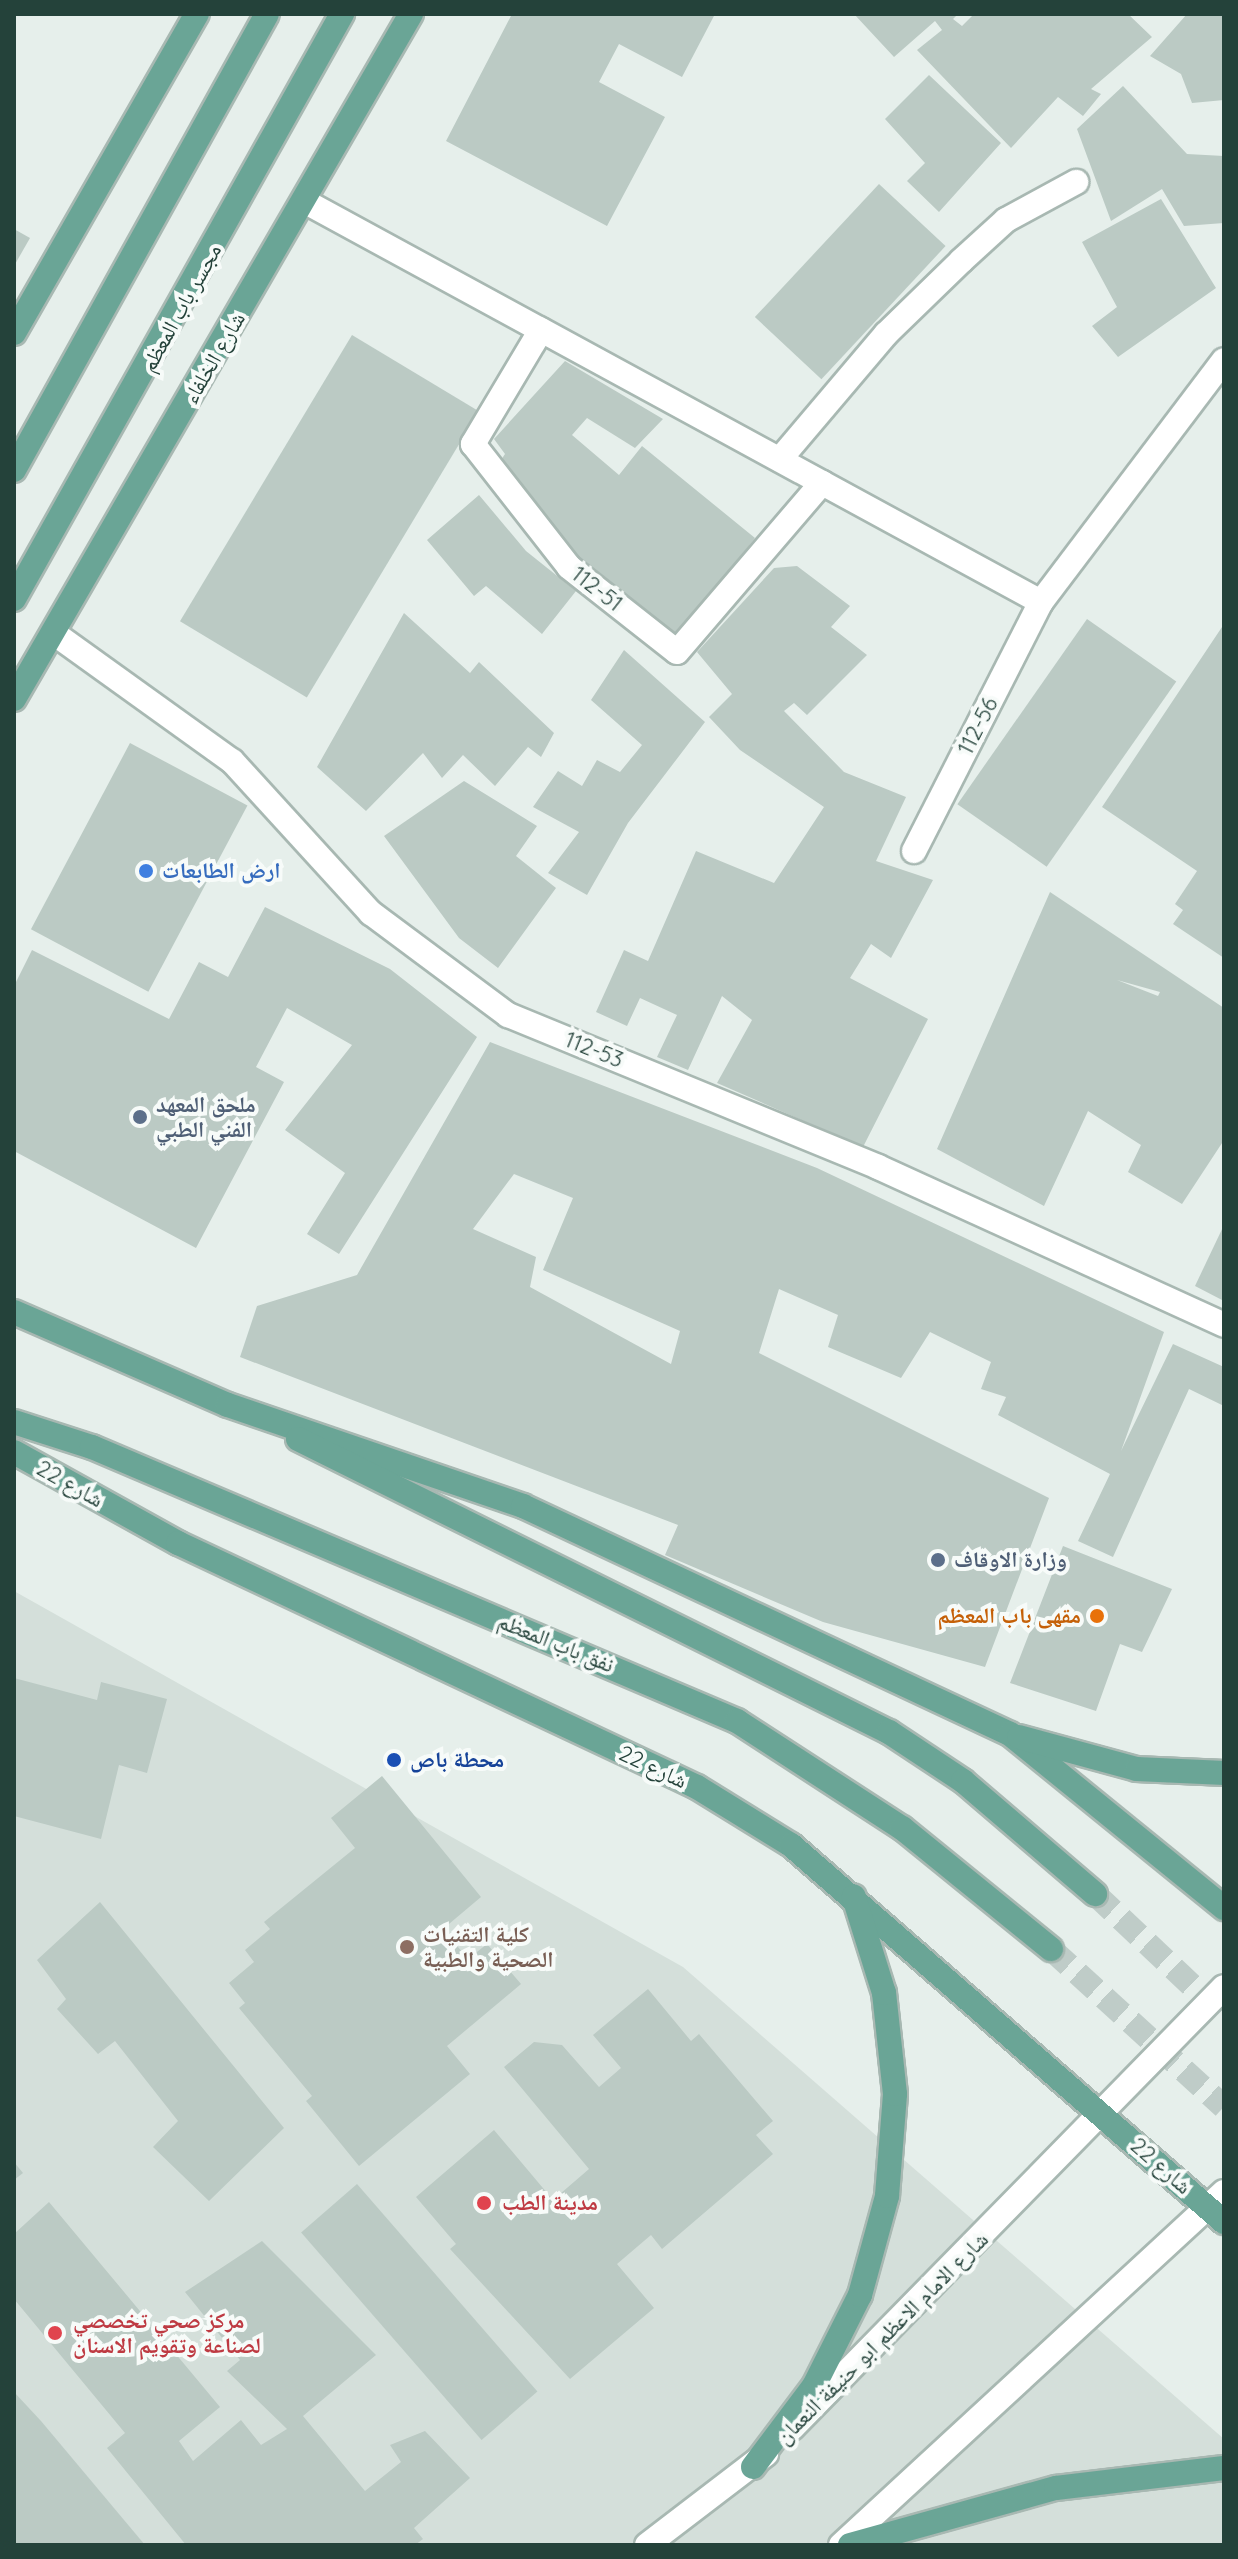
<!DOCTYPE html>
<html>
<head>
<meta charset="utf-8">
<style>
	body { margin:0 }
	#map { position:relative; width:1238px; height:2559px; overflow:hidden; background:#e6efeb; font-family:Quicksand,"Noto Naskh Arabic",sans-serif }
	div>[style] { position:absolute }
	.built>* { inset:0; background:#d4dfda }
	.building>* { inset:0; background:#bbcac4; transform-origin:0 0 }
	.primary-tunnel>* { height:24px; margin-top:-12px; transform-origin:0; background:repeating-linear-gradient(90deg,#bfccc8 0 24px,transparent 0 36px) }
	.roads { filter:drop-shadow(2px 0 #a8b8b2) drop-shadow(-2px 0 #a8b8b2) drop-shadow(0 2px #a8b8b2) drop-shadow(0 -2px #a8b8b2) }
	.service>* { height:24px; margin:-12px; padding:0 12px; transform-origin:12px; border-radius:12px; background:#fff }
	.secondary>* { height:24px; margin:-12px; padding:0 12px; transform-origin:12px; border-radius:12px; background:#fff }
	.primary>* { height:24px; margin:-12px; padding:0 12px; transform-origin:12px; border-radius:12px; background:#6aa596 }
	.dots>* { width:22px; height:22px; translate:-50% -50%; box-sizing:border-box; border:4px solid #f7fbf9; border-radius:50% }
	span { translate:-50% -50%; white-space:nowrap; text-align:center; line-height:1.15; -webkit-text-stroke:8px #f7fbf9; paint-order:stroke }
	.street-label { font-size:22px; color:#24423a }
	.shop-label { font-size:22px; color:#366cbe; font-weight:700 }
	.left { translate:0 -50%; text-align:left }
	.service-label { font-size:22px; color:#4e5e75; font-weight:700 }
	.food-label { font-size:22px; color:#c56008; font-weight:700 }
	.right { translate:-100% -50%; text-align:right }
	.transit-label { font-size:22px; color:#164399; font-weight:700 }
	.education-label { font-size:22px; color:#785e54; font-weight:700 }
	.health-label { font-size:22px; color:#be3a42; font-weight:700 }
	.frame { position:absolute; inset:0; border:16px solid #24423a; pointer-events:none }
</style>
</head>
<body>
<div id="map">
	<div class="built">
		<div style="clip-path:polygon(14px 1591px,683px 1967px,1224px 2439px,1224px 2545px,14px 2545px)"></div>
	</div>
	<div class="building">
		<div style="clip-path:polygon(512px 14px,715px 14px,682px 77px,619px 44px,599px 82px,665px 117px,607px 226px,446px 141px)"></div>
		<div style="clip-path:polygon(854px 14px,958px 14px,953px 19px,962px 26px,974px 14px,1128px 14px,1152px 37px,1091px 89px,1101px 94px,1083px 116px,1058px 97px,1011px 148px,917px 50px,942px 30px,935px 21px,894px 57px)"></div>
		<div style="clip-path:polygon(1187px 14px,1224px 14px,1224px 100px,1192px 103px,1181px 74px,1150px 56px)"></div>
		<div style="clip-path:polygon(929px 75px,1001px 143px,939px 212px,907px 181px,925px 163px,885px 119px)"></div>
		<div style="clip-path:polygon(1123px 86px,1187px 154px,1224px 156px,1224px 223px,1184px 226px,1162px 189px,1111px 221px,1077px 129px)"></div>
		<div style="left:879px;top:184px;width:91px;height:182px;rotate:43deg"></div>
		<div style="clip-path:polygon(1161px 199px,1216px 288px,1118px 357px,1092px 326px,1117px 307px,1082px 242px)"></div>
		<div style="clip-path:polygon(14px 229px,30px 238px,14px 266px)"></div>
		<div style="left:352px;top:335px;width:148px;height:334px;rotate:31deg"></div>
		<div style="clip-path:polygon(565px 361px,663px 419px,635px 448px,587px 418px,572px 435px,619px 475px,642px 446px,755px 538px,674px 642px,571px 564px,501px 460px,505px 454px,494px 439px)"></div>
		<div style="clip-path:polygon(479px 495px,526px 551px,576px 591px,542px 634px,486px 586px,474px 596px,427px 540px)"></div>
		<div style="clip-path:polygon(797px 566px,850px 606px,831px 627px,867px 655px,807px 715px,794px 703px,784px 711px,844px 772px,906px 797px,876px 861px,933px 880px,891px 958px,871px 944px,850px 978px,928px 1019px,863px 1147px,717px 1083px,752px 1020px,722px 996px,688px 1070px,657px 1057px,677px 1015px,640px 998px,627px 1026px,596px 1012px,624px 950px,648px 961px,696px 851px,774px 883px,824px 807px,740px 750px,709px 717px,732px 694px,697px 652px,774px 568px)"></div>
		<div style="clip-path:polygon(404px 613px,470px 673px,479px 662px,554px 733px,541px 757px,528px 747px,495px 786px,463px 755px,442px 778px,423px 753px,366px 811px,317px 767px)"></div>
		<div style="left:1087px;top:619px;width:109px;height:226px;rotate:35deg"></div>
		<div style="clip-path:polygon(1224px 624px,1224px 958px,1173px 924px,1183px 910px,1175px 904px,1197px 871px,1102px 807px)"></div>
		<div style="clip-path:polygon(624px 650px,705px 722px,628px 823px,587px 895px,548px 873px,579px 832px,533px 807px,558px 771px,582px 786px,597px 760px,620px 772px,642px 745px,591px 700px)"></div>
		<div style="left:130px;top:743px;width:133px;height:211px;rotate:28deg"></div>
		<div style="clip-path:polygon(464px 781px,537px 826px,516px 856px,556px 888px,498px 968px,459px 938px,384px 836px)"></div>
		<div style="clip-path:polygon(evenodd,1050px 892px,1224px 1008px,1224px 1140px,1182px 1204px,1128px 1172px,1141px 1145px,1088px 1111px,1044px 1206px,937px 1149px,1050px 892px,1117px 980px,1160px 992px,1158px 996px,1117px 980px)"></div>
		<div style="clip-path:polygon(265px 907px,390px 969px,477px 1037px,339px 1254px,307px 1234px,345px 1173px,285px 1130px,352px 1045px,287px 1008px,256px 1067px,284px 1082px,196px 1248px,14px 1151px,14px 986px,32px 950px,169px 1019px,199px 962px,228px 977px)"></div>
		<div style="clip-path:polygon(evenodd,490px 1042px,817px 1168px,1164px 1332px,1121px 1451px,1173px 1344px,1224px 1367px,1224px 1406px,1189px 1389px,1113px 1557px,1078px 1541px,1110px 1474px,998px 1415px,1006px 1397px,981px 1389px,991px 1362px,930px 1332px,901px 1378px,828px 1347px,838px 1315px,779px 1289px,759px 1353px,1049px 1498px,985px 1667px,823px 1622px,665px 1555px,678px 1525px,240px 1357px,257px 1306px,357px 1275px,490px 1042px,514px 1174px,573px 1198px,543px 1270px,680px 1331px,671px 1364px,530px 1287px,536px 1257px,473px 1229px,514px 1174px)"></div>
		<div style="clip-path:polygon(1224px 1225px,1224px 1301px,1195px 1286px)"></div>
		<div style="clip-path:polygon(1063px 1546px,1172px 1589px,1142px 1652px,1120px 1644px,1096px 1711px,1010px 1683px)"></div>
		<div style="clip-path:polygon(14px 1678px,97px 1700px,101px 1682px,167px 1699px,147px 1773px,119px 1765px,101px 1839px,14px 1816px)"></div>
		<div style="clip-path:polygon(382px 1776px,481px 1897px,443px 1929px,468px 1959px,487px 1944px,521px 1984px,447px 2046px,470px 2074px,359px 2166px,306px 2101px,312px 2096px,239px 2008px,245px 2003px,229px 1983px,254px 1962px,245px 1950px,270px 1929px,264px 1922px,355px 1848px,331px 1818px)"></div>
		<div style="clip-path:polygon(100px 1902px,284px 2128px,209px 2201px,153px 2147px,178px 2121px,115px 2041px,98px 2054px,57px 2009px,66px 1999px,37px 1960px)"></div>
		<div style="clip-path:polygon(648px 1989px,691px 2041px,699px 2034px,773px 2121px,756px 2135px,773px 2154px,662px 2249px,651px 2235px,617px 2264px,654px 2308px,570px 2379px,450px 2249px,456px 2244px,416px 2197px,494px 2130px,553px 2200px,589px 2169px,504px 2067px,534px 2042px,562px 2045px,599px 2087px,621px 2068px,593px 2035px)"></div>
		<div style="clip-path:polygon(14px 2162px,23px 2173px,14px 2180px)"></div>
		<div style="left:357px;top:2184px;width:275px;height:74px;rotate:49deg"></div>
		<div style="clip-path:polygon(49px 2202px,220px 2407px,179px 2441px,193px 2461px,241px 2420px,261px 2445px,287px 2429px,227px 2371px,240px 2360px,185px 2292px,262px 2241px,376px 2355px,303px 2416px,365px 2491px,401px 2462px,390px 2445px,425px 2431px,470px 2478px,414px 2528px,423px 2539px,415px 2545px,186px 2545px,107px 2448px,125px 2433px,14px 2299px,14px 2234px)"></div>
		<div style="clip-path:polygon(14px 2392px,41px 2421px,145px 2545px,14px 2545px)"></div>
	</div>
	<div class="primary-tunnel">
		<div style="left:1095px;top:1894px;width:178px;rotate:43.4deg"></div>
		<div style="left:1051px;top:1949px;width:234px;rotate:42.4deg"></div>
	</div>
	<div class="roads">
		<div class="service">
			<div style="left:304px;top:201px;width:839px;rotate:28.55deg"></div>
			<div style="left:1041px;top:602px;width:303px;rotate:-52.9deg"></div>
			<div style="left:541px;top:330px;width:133px;rotate:120.8deg"></div>
			<div style="left:473px;top:444px;width:156px;rotate:52deg"></div>
			<div style="left:569px;top:567px;width:137px;rotate:38.2deg"></div>
			<div style="left:677px;top:652px;width:223px;rotate:-49.4deg"></div>
			<div style="left:780px;top:459px;width:164px;rotate:-49.7deg"></div>
			<div style="left:886px;top:334px;width:105px;rotate:-44.2deg"></div>
			<div style="left:961px;top:261px;width:61px;rotate:-42.3deg"></div>
			<div style="left:1006px;top:220px;width:80px;rotate:-28.5deg"></div>
			<div style="left:55px;top:634px;width:218px;rotate:35.7deg"></div>
			<div style="left:232px;top:761px;width:206px;rotate:47.6deg"></div>
			<div style="left:371px;top:913px;width:171px;rotate:36.7deg"></div>
			<div style="left:508px;top:1015px;width:400px;rotate:22.3deg"></div>
			<div style="left:878px;top:1167px;width:380px;rotate:24.5deg"></div>
			<div style="left:914px;top:851px;width:280px;rotate:-63deg"></div>
		</div>
		<div class="secondary">
			<div style="left:792px;top:2428px;width:617px;rotate:-45.59deg"></div>
			<div style="left:647px;top:2545px;width:150px;rotate:-37.4deg"></div>
			<div style="left:841px;top:2545px;width:521px;rotate:-42.67deg"></div>
		</div>
		<div class="primary">
			<div style="left:14px;top:333px;width:368px;rotate:-60.2deg"></div>
			<div style="left:14px;top:470px;width:521px;rotate:-60.98deg"></div>
			<div style="left:14px;top:599px;width:671px;rotate:-60.72deg"></div>
			<div style="left:14px;top:699px;width:792px;rotate:-59.91deg"></div>
			<div style="left:14px;top:1312px;width:233px;rotate:23.5deg"></div>
			<div style="left:228px;top:1405px;width:312px;rotate:18.9deg"></div>
			<div style="left:523px;top:1506px;width:538px;rotate:25.09deg"></div>
			<div style="left:1010px;top:1734px;width:276px;rotate:39.1deg"></div>
			<div style="left:14px;top:1422px;width:82px;rotate:17.8deg"></div>
			<div style="left:92px;top:1447px;width:701px;rotate:23.02deg"></div>
			<div style="left:737px;top:1721px;width:197px;rotate:33deg"></div>
			<div style="left:902px;top:1828px;width:192px;rotate:39.1deg"></div>
			<div style="left:298px;top:1439px;width:660px;rotate:26.37deg"></div>
			<div style="left:889px;top:1732px;width:89px;rotate:33.5deg"></div>
			<div style="left:963px;top:1781px;width:174px;rotate:40.6deg"></div>
			<div style="left:14px;top:1452px;width:188px;rotate:29deg"></div>
			<div style="left:178px;top:1543px;width:573px;rotate:25.18deg"></div>
			<div style="left:697px;top:1787px;width:110px;rotate:31.7deg"></div>
			<div style="left:791px;top:1845px;width:574px;rotate:41.05deg"></div>
			<div style="left:1019px;top:1737px;width:122px;rotate:15.2deg"></div>
			<div style="left:1137px;top:1769px;width:87px;rotate:2.6deg"></div>
			<div style="left:753px;top:2467px;width:101px;rotate:-53deg"></div>
			<div style="left:814px;top:2386px;width:102px;rotate:-63.2deg"></div>
			<div style="left:860px;top:2295px;width:103px;rotate:-74.7deg"></div>
			<div style="left:887px;top:2196px;width:102px;rotate:-85.5deg"></div>
			<div style="left:895px;top:2094px;width:102px;rotate:-96.2deg"></div>
			<div style="left:884px;top:1993px;width:101px;rotate:-107.4deg"></div>
			<div style="left:850px;top:2545px;width:214px;rotate:-15.5deg"></div>
			<div style="left:1056px;top:2488px;width:169px;rotate:-6.8deg"></div>
		</div>
	</div>
	<div class="dots">
		<div style="left:146px;top:871px;background:#3f7fe0"></div>
		<div style="left:140px;top:1117px;background:#5c6f8a"></div>
		<div style="left:938px;top:1560px;background:#5c6f8a"></div>
		<div style="left:1097px;top:1616px;background:#e8710a"></div>
		<div style="left:394px;top:1760px;background:#1a4fb4"></div>
		<div style="left:407px;top:1947px;background:#8d6e63"></div>
		<div style="left:484px;top:2203px;background:#e0444e"></div>
		<div style="left:55px;top:2333px;background:#e0444e"></div>
	</div>
	<div class="street-label">
		<span style="left:181px;top:308px;rotate:-61deg">مجسر باب المعظم</span>
		<span style="left:214px;top:358px;rotate:-60deg">شارع الخلفاء</span>
		<span style="left:597px;top:589px;rotate:38deg">112-51</span>
		<span style="left:978px;top:726px;rotate:-63deg">112-56</span>
		<span style="left:594px;top:1050px;rotate:22deg">112-53</span>
		<span style="left:70px;top:1484px;rotate:29deg">شارع 22</span>
		<span style="left:556px;top:1643px;rotate:22deg">نفق باب المعظم</span>
		<span style="left:653px;top:1767px;rotate:25deg">شارع 22</span>
		<span style="left:1161px;top:2166px;rotate:41deg">شارع 22</span>
		<span style="left:882px;top:2338px;rotate:-45deg">شارع الامام الاعظم ابو حنيفة النعمان</span>
	</div>
	<div class="shop-label">
		<span class="left" style="left:162px;top:871px">ارض الطابعات</span>
	</div>
	<div class="service-label">
		<span class="left" style="left:156px;top:1117px">ملحق المعهد<br>الفني الطبي</span>
		<span class="left" style="left:954px;top:1560px">وزارة الاوقاف</span>
	</div>
	<div class="food-label">
		<span class="right" style="left:1081px;top:1616px">مقهى باب المعظم</span>
	</div>
	<div class="transit-label">
		<span class="left" style="left:410px;top:1760px">محطة باص</span>
	</div>
	<div class="education-label">
		<span class="left" style="left:423px;top:1947px">كلية التقنيات<br>الصحية والطبية</span>
	</div>
	<div class="health-label">
		<span class="left" style="left:502px;top:2203px">مدينة الطب</span>
		<span class="left" style="left:73px;top:2333px">مركز صحي تخصصي<br>لصناعة وتقويم الاسنان</span>
	</div>
	<div class="frame"></div>
</div>
</body>
</html>
